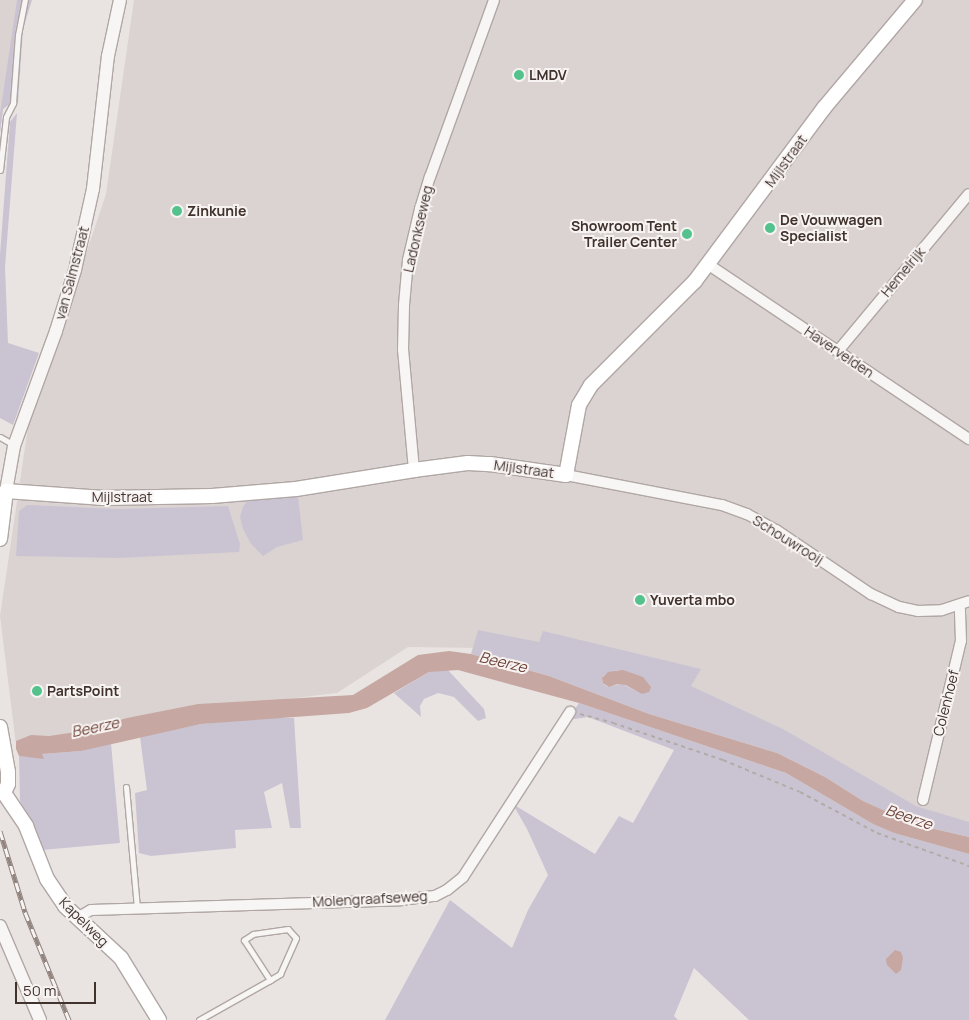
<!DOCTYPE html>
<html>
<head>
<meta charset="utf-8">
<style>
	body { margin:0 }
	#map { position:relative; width:969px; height:1020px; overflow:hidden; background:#e9e4e2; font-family:Manrope,sans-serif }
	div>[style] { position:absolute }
	.built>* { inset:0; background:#dbd3d1 }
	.green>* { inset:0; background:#cac4d2 }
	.water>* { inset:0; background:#c6a7a1 }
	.path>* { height:2px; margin-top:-1px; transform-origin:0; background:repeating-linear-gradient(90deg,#b2aca9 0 4px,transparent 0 8px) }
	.roads { filter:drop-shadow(1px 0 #b0a7a4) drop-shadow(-1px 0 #b0a7a4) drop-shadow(0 1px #b0a7a4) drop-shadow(0 -1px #b0a7a4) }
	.service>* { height:5px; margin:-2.5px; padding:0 2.5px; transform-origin:2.5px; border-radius:2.5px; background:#f8f6f5 }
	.minor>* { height:10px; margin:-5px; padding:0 5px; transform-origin:5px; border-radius:5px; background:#f8f6f5 }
	.tertiary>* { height:12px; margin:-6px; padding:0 6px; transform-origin:6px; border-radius:6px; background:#f8f6f5 }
	.secondary>* { height:14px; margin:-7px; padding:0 7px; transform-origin:7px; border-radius:7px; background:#fff }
	.rail>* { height:5px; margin-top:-2.5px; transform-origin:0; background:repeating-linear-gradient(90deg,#f7f3f2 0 9px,#91837d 0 18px); box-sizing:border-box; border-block:1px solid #91837d }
	.dots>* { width:14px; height:14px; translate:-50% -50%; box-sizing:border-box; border:2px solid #f7f3f2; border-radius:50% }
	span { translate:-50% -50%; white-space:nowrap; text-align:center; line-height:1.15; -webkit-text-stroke:4px #f7f3f2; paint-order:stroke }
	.poi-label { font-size:14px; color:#40322c; font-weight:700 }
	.left { translate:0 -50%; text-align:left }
	.right { translate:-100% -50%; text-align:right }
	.street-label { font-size:14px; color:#40322c }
	.water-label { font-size:15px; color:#70453a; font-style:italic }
	.scale { position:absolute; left:15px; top:982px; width:81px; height:22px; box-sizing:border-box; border:2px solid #40322c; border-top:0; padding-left:6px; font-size:15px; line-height:18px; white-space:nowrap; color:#40322c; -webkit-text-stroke:4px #f7f3f2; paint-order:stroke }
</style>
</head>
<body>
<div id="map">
	<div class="built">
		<div style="clip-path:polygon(0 0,21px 0,14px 26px,9px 103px,3px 109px,0 132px)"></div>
		<div style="clip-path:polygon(134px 0,969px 0,969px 822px,942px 815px,916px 806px,889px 792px,479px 648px,408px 647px,337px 693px,114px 720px,61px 746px,16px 745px,0 616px,28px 427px,106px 194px)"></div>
	</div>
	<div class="green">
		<div style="clip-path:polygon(17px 0,23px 0,16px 28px,11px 103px,3px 109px,0 132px,0 114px)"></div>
		<div style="clip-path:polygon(27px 0,32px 0,23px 29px,18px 103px,15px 103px,19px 35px)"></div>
		<div style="clip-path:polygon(17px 113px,5px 267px,8px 343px,39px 353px,13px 425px,0 418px,0 254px,10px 122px)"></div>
		<div style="clip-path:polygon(298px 496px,303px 540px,277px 547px,263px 556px,251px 544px,243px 529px,240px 517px,243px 507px,247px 501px)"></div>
		<div style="clip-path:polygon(27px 505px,117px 509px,228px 506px,240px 544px,239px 552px,119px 558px,16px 556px,19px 511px)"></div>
		<div style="clip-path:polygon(evenodd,478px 630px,539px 642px,543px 631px,701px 669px,691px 686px,783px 729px,916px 806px,969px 822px,969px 837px,917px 825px,863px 801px,825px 777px,777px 753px,649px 714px,549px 676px,471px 654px,478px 630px,617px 670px,636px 691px,622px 684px,609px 687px,605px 686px,602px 681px,604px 675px,617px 670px)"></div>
		<div style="clip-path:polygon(447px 669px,484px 709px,486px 718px,478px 721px,454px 697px,438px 693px,424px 699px,420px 706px,421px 717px,394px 693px,429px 672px)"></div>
		<div style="clip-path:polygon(579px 703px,786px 773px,873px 824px,894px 833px,969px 854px,969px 1020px,749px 1020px,694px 968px,674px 1016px,678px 1020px,385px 1020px,450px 900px,512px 948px,528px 910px,548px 875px,527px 829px,515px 808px,516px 806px,595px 854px,619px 816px,633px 823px,674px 750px,588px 717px,568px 720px)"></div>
		<div style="clip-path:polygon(266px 718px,294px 718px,301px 828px,290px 828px,282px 783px,264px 792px,272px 828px,235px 830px,236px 848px,151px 856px,139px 853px,135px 793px,147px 790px,140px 737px,201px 724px)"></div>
		<div style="clip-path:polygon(111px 743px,120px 843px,42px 850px,32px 823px,20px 801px,19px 756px,43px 758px,41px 754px,81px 751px)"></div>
	</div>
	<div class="water">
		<div style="clip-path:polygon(449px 651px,471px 654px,549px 676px,649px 714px,777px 753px,825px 777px,863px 801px,917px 825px,969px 837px,969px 854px,894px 833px,873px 824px,786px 773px,579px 703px,458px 670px,429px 672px,367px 708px,349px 713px,201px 724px,81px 751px,42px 754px,44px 759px,19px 756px,16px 749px,16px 741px,31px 735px,49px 736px,76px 732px,127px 718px,198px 704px,353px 695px,418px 655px)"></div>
		<div style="clip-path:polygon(623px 670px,643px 677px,651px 687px,649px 692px,642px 694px,626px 685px,617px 684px,609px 687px,603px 683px,602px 678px,608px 672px)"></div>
		<div style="clip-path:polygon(895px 950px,901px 952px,903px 958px,901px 970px,896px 974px,887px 965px,886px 959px)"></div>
	</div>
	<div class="path">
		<div style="left:580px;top:714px;width:34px;rotate:15deg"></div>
		<div style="left:613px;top:723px;width:116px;rotate:18.6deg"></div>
		<div style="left:723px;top:760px;width:83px;rotate:22.6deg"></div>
		<div style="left:800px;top:792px;width:87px;rotate:28deg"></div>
		<div style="left:877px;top:833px;width:98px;rotate:19.7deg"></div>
	</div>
	<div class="roads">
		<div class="service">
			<div style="left:0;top:170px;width:53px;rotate:-83.5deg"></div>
			<div style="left:6px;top:117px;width:16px;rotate:-63deg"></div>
			<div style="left:13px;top:103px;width:68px;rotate:-85.8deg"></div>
			<div style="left:18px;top:35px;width:36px;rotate:-79deg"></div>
			<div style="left:0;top:437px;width:16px;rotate:30deg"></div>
			<div style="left:126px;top:787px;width:121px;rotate:84.8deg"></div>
			<div style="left:199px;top:1020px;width:81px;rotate:-29.4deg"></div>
			<div style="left:270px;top:980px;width:12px;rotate:-31deg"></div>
			<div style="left:280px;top:974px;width:39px;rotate:-66deg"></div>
			<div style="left:296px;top:938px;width:12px;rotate:-132deg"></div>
			<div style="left:288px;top:929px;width:35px;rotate:172deg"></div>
			<div style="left:253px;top:934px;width:11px;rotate:146deg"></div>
			<div style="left:244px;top:940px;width:48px;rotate:57deg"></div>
		</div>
		<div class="minor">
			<div style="left:709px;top:265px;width:313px;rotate:33.8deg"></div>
			<div style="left:838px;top:351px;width:204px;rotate:-50.2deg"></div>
			<div style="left:414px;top:470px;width:121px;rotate:-95.2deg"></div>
			<div style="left:403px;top:350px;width:45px;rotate:-88.7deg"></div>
			<div style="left:404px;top:305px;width:45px;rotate:-84.9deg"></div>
			<div style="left:408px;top:260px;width:52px;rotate:-76.8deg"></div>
			<div style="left:420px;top:209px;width:34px;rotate:-73deg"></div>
			<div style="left:430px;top:177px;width:188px;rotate:-70.1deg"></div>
			<div style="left:566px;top:475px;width:159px;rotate:10.9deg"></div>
			<div style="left:722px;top:505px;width:27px;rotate:20deg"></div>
			<div style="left:747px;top:514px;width:33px;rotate:29deg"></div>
			<div style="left:776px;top:530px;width:115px;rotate:34deg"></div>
			<div style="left:871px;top:594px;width:31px;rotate:25deg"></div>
			<div style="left:899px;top:607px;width:19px;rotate:12deg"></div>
			<div style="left:918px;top:611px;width:24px;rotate:-2deg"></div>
			<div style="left:942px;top:610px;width:28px;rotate:-18deg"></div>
			<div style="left:923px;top:800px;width:163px;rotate:-76.6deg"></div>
			<div style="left:961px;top:641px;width:35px;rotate:-92deg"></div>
			<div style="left:77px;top:918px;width:16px;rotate:-30deg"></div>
			<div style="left:91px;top:910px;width:310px;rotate:-1.8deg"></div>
			<div style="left:401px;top:900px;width:34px;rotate:-7deg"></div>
			<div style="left:435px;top:896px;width:13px;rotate:-27deg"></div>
			<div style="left:447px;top:890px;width:21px;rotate:-39deg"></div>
			<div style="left:463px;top:877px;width:197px;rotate:-57deg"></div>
		</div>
		<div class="tertiary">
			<div style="left:6px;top:491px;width:46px;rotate:-79.9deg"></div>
			<div style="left:14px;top:446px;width:122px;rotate:-69.9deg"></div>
			<div style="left:56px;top:331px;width:64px;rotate:-72.7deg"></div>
			<div style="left:75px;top:270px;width:83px;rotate:-77.5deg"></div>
			<div style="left:93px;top:189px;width:134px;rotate:-83.6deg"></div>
			<div style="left:108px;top:56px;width:57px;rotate:-77.9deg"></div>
			<div style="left:0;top:926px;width:102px;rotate:66.9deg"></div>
		</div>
		<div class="secondary">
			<div style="left:0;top:539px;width:48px;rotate:-82.9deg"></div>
			<div style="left:6px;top:491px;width:98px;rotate:4.1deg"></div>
			<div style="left:104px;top:498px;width:108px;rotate:-1.1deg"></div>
			<div style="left:212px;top:496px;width:84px;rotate:-4.8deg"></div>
			<div style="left:296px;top:489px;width:120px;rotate:-9.1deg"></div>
			<div style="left:414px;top:470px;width:54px;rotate:-7.4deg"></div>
			<div style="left:468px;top:463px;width:22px;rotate:3deg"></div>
			<div style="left:490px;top:464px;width:77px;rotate:8.2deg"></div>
			<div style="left:566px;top:475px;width:71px;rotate:-79.5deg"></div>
			<div style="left:579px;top:405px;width:23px;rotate:-59deg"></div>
			<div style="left:591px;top:385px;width:147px;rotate:-45deg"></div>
			<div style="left:695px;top:281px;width:216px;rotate:-53.3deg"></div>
			<div style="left:824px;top:108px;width:141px;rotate:-49.9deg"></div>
			<div style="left:0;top:727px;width:46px;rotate:79.9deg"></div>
			<div style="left:8px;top:772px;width:12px;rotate:90deg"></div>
			<div style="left:8px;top:784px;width:10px;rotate:114deg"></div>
			<div style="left:4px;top:793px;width:40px;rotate:56deg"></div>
			<div style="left:26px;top:826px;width:57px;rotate:68.4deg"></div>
			<div style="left:47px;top:879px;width:32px;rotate:56deg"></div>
			<div style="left:65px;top:906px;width:76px;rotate:42.9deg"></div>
			<div style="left:121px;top:958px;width:73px;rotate:58.5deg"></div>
		</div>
	</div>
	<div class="rail">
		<div style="left:0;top:831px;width:85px;rotate:72.8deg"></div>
		<div style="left:25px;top:912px;width:117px;rotate:67.8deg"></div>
	</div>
	<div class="dots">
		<div style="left:519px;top:75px;background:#53c28c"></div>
		<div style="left:177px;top:211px;background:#53c28c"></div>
		<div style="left:770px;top:228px;background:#53c28c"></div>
		<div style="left:687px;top:234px;background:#53c28c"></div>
		<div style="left:640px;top:600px;background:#53c28c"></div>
		<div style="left:37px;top:691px;background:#53c28c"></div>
	</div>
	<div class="poi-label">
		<span class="left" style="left:529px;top:75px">LMDV</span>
		<span class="left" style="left:187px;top:211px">Zinkunie</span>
		<span class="left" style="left:780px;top:228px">De Vouwwagen<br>Specialist</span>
		<span class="right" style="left:677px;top:234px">Showroom Tent<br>Trailer Center</span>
		<span class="left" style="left:650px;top:600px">Yuverta mbo</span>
		<span class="left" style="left:47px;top:691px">PartsPoint</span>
	</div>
	<div class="street-label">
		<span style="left:786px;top:161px;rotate:-54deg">Mijlstraat</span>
		<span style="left:418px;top:229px;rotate:-77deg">Ladonkseweg</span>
		<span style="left:903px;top:272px;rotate:-50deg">Hemelrijk</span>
		<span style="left:72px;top:273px;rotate:-75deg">van Salmstraat</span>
		<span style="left:839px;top:352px;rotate:34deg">Havervelden</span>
		<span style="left:524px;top:469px;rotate:8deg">Mijlstraat</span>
		<span style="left:122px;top:497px">Mijlstraat</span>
		<span style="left:788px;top:540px;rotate:32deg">Schouwrooij</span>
		<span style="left:946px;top:703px;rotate:-76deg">Colenhoef</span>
		<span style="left:370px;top:899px;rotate:-3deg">Molengraafseweg</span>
		<span style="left:84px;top:922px;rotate:45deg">Kapelweg</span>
	</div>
	<div class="water-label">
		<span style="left:503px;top:662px;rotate:13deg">Beerze</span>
		<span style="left:95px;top:727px;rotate:-12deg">Beerze</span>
		<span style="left:909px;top:817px;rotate:19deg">Beerze</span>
	</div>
	<div class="scale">50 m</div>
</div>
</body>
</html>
